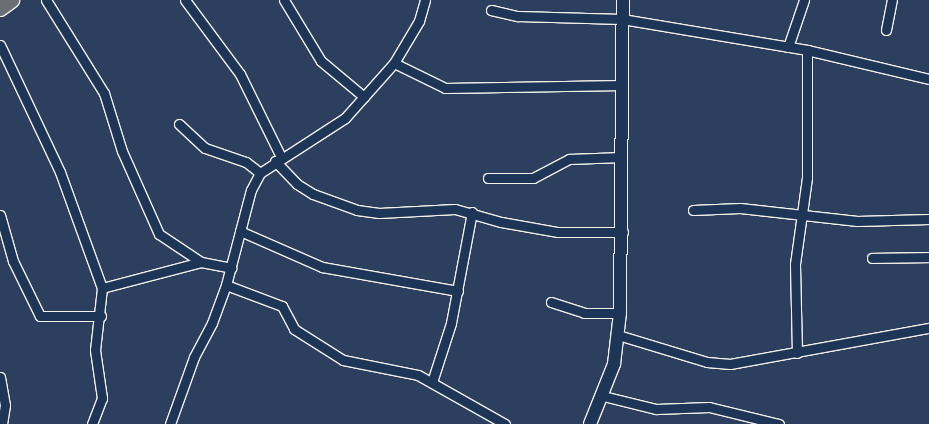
<!DOCTYPE html>
<html>
<head>
<meta charset="utf-8">
<style>
	body { margin:0 }
	#map { position:relative; width:929px; height:424px; overflow:hidden; background:#2d3f5e; font-family:Delius,sans-serif }
	div>[style] { position:absolute }
	.roads { filter:drop-shadow(1px 0 #f4f1e8) drop-shadow(-1px 0 #f4f1e8) drop-shadow(0 1px #f4f1e8) drop-shadow(0 -1px #f4f1e8) }
	.street>* { height:9px; margin:-4.5px; padding:0 4.5px; transform-origin:4.5px; border-radius:4.5px; background:#1d3557 }
	.secondary>* { height:12px; margin:-6px; padding:0 6px; transform-origin:6px; border-radius:6px; background:#1d3557 }
	.highway>* { height:16px; margin:-8px; padding:0 8px; transform-origin:8px; border-radius:8px; background:#6b6f75 }
	span { translate:-50% -50%; white-space:nowrap; text-align:center; line-height:1.15; -webkit-text-stroke:4px #1d3557; paint-order:stroke }
</style>
</head>
<body>
<div id="map">
	<div class="roads">
		<div class="street">
			<div style="left:46px;top:0;width:110px;rotate:58.1deg"></div>
			<div style="left:104px;top:93px;width:61px;rotate:72.8deg"></div>
			<div style="left:122px;top:151px;width:91px;rotate:66deg"></div>
			<div style="left:159px;top:234px;width:50px;rotate:33.7deg"></div>
			<div style="left:201px;top:262px;width:31px;rotate:11deg"></div>
			<div style="left:185px;top:0;width:92px;rotate:53.4deg"></div>
			<div style="left:240px;top:74px;width:93px;rotate:63.7deg"></div>
			<div style="left:284px;top:0;width:71px;rotate:58.8deg"></div>
			<div style="left:321px;top:61px;width:56px;rotate:39.9deg"></div>
			<div style="left:491px;top:10px;width:28px;rotate:13deg"></div>
			<div style="left:518px;top:16px;width:104px;rotate:1.7deg"></div>
			<div style="left:622px;top:19px;width:188px;rotate:9.5deg"></div>
			<div style="left:807px;top:50px;width:125px;rotate:13.4deg"></div>
			<div style="left:886px;top:30px;width:31px;rotate:-79deg"></div>
			<div style="left:0;top:45px;width:140px;rotate:64.7deg"></div>
			<div style="left:60px;top:172px;width:123px;rotate:70.1deg"></div>
			<div style="left:102px;top:288px;width:62px;rotate:96.4deg"></div>
			<div style="left:95px;top:350px;width:49px;rotate:81.7deg"></div>
			<div style="left:102px;top:398px;width:28px;rotate:111deg"></div>
			<div style="left:788px;top:47px;width:50px;rotate:-71.2deg"></div>
			<div style="left:394px;top:63px;width:57px;rotate:26.1deg"></div>
			<div style="left:445px;top:88px;width:178px;rotate:-1deg"></div>
			<div style="left:179px;top:124px;width:35px;rotate:43deg"></div>
			<div style="left:205px;top:148px;width:43px;rotate:18.9deg"></div>
			<div style="left:246px;top:162px;width:18px;rotate:38deg"></div>
			<div style="left:275px;top:161px;width:32px;rotate:46deg"></div>
			<div style="left:297px;top:184px;width:19px;rotate:32deg"></div>
			<div style="left:313px;top:194px;width:47px;rotate:20deg"></div>
			<div style="left:357px;top:210px;width:22px;rotate:8deg"></div>
			<div style="left:379px;top:213px;width:76px;rotate:-3deg"></div>
			<div style="left:455px;top:209px;width:48px;rotate:15.8deg"></div>
			<div style="left:501px;top:222px;width:58px;rotate:10deg"></div>
			<div style="left:558px;top:232px;width:65px"></div>
			<div style="left:488px;top:178px;width:45px"></div>
			<div style="left:533px;top:178px;width:41px;rotate:-27.8deg"></div>
			<div style="left:569px;top:159px;width:53px;rotate:-2.2deg"></div>
			<div style="left:693px;top:210px;width:47px;rotate:-2.4deg"></div>
			<div style="left:740px;top:208px;width:118px;rotate:6.3deg"></div>
			<div style="left:857px;top:221px;width:72px;rotate:-1.6deg"></div>
			<div style="left:0;top:215px;width:48px;rotate:74.2deg"></div>
			<div style="left:13px;top:261px;width:61px;rotate:63.9deg"></div>
			<div style="left:40px;top:316px;width:61px"></div>
			<div style="left:240px;top:231px;width:90px;rotate:23.7deg"></div>
			<div style="left:322px;top:267px;width:138px;rotate:10deg"></div>
			<div style="left:872px;top:258px;width:57px;rotate:-1deg"></div>
			<div style="left:226px;top:285px;width:60px;rotate:20.6deg"></div>
			<div style="left:282px;top:306px;width:26px;rotate:62deg"></div>
			<div style="left:294px;top:329px;width:58px;rotate:32.3deg"></div>
			<div style="left:343px;top:360px;width:76px;rotate:11.3deg"></div>
			<div style="left:418px;top:375px;width:100px;rotate:29.4deg"></div>
			<div style="left:102px;top:288px;width:102px;rotate:-14.7deg"></div>
			<div style="left:551px;top:302px;width:35px;rotate:18deg"></div>
			<div style="left:584px;top:313px;width:36px"></div>
			<div style="left:618px;top:335px;width:93px;rotate:16.9deg"></div>
			<div style="left:707px;top:362px;width:23px;rotate:5deg"></div>
			<div style="left:730px;top:364px;width:202px;rotate:-10.3deg"></div>
			<div style="left:797px;top:353px;width:89px;rotate:-91.3deg"></div>
			<div style="left:795px;top:264px;width:88px;rotate:-82.1deg"></div>
			<div style="left:807px;top:177px;width:127px;rotate:-90deg"></div>
			<div style="left:0;top:377px;width:28px;rotate:80deg"></div>
			<div style="left:5px;top:405px;width:19px;rotate:99deg"></div>
			<div style="left:432px;top:382px;width:62px;rotate:-72.1deg"></div>
			<div style="left:451px;top:323px;width:113px;rotate:-79.3deg"></div>
			<div style="left:603px;top:396px;width:55px;rotate:13.8deg"></div>
			<div style="left:656px;top:409px;width:53px;rotate:-2.2deg"></div>
			<div style="left:709px;top:407px;width:72px;rotate:13.7deg"></div>
			<div style="left:170px;top:424px;width:71px;rotate:-70.3deg"></div>
			<div style="left:194px;top:357px;width:38px;rotate:-62deg"></div>
			<div style="left:212px;top:323px;width:40px;rotate:-69.8deg"></div>
			<div style="left:226px;top:285px;width:98px;rotate:-75.3deg"></div>
			<div style="left:251px;top:190px;width:19px;rotate:-62deg"></div>
			<div style="left:260px;top:173px;width:101px;rotate:-32.9deg"></div>
			<div style="left:345px;top:118px;width:74px;rotate:-48.3deg"></div>
			<div style="left:394px;top:63px;width:49px;rotate:-59.2deg"></div>
			<div style="left:419px;top:21px;width:22px;rotate:-74deg"></div>
		</div>
		<div class="secondary">
			<div style="left:590px;top:424px;width:65px;rotate:-68.2deg"></div>
			<div style="left:614px;top:364px;width:51px;rotate:-83.3deg"></div>
			<div style="left:620px;top:313px;width:313px;rotate:-89.5deg"></div>
		</div>
		<div class="highway">
			<div style="left:0;top:8px;width:14px;rotate:-36deg"></div>
		</div>
	</div>
</div>
</body>
</html>
